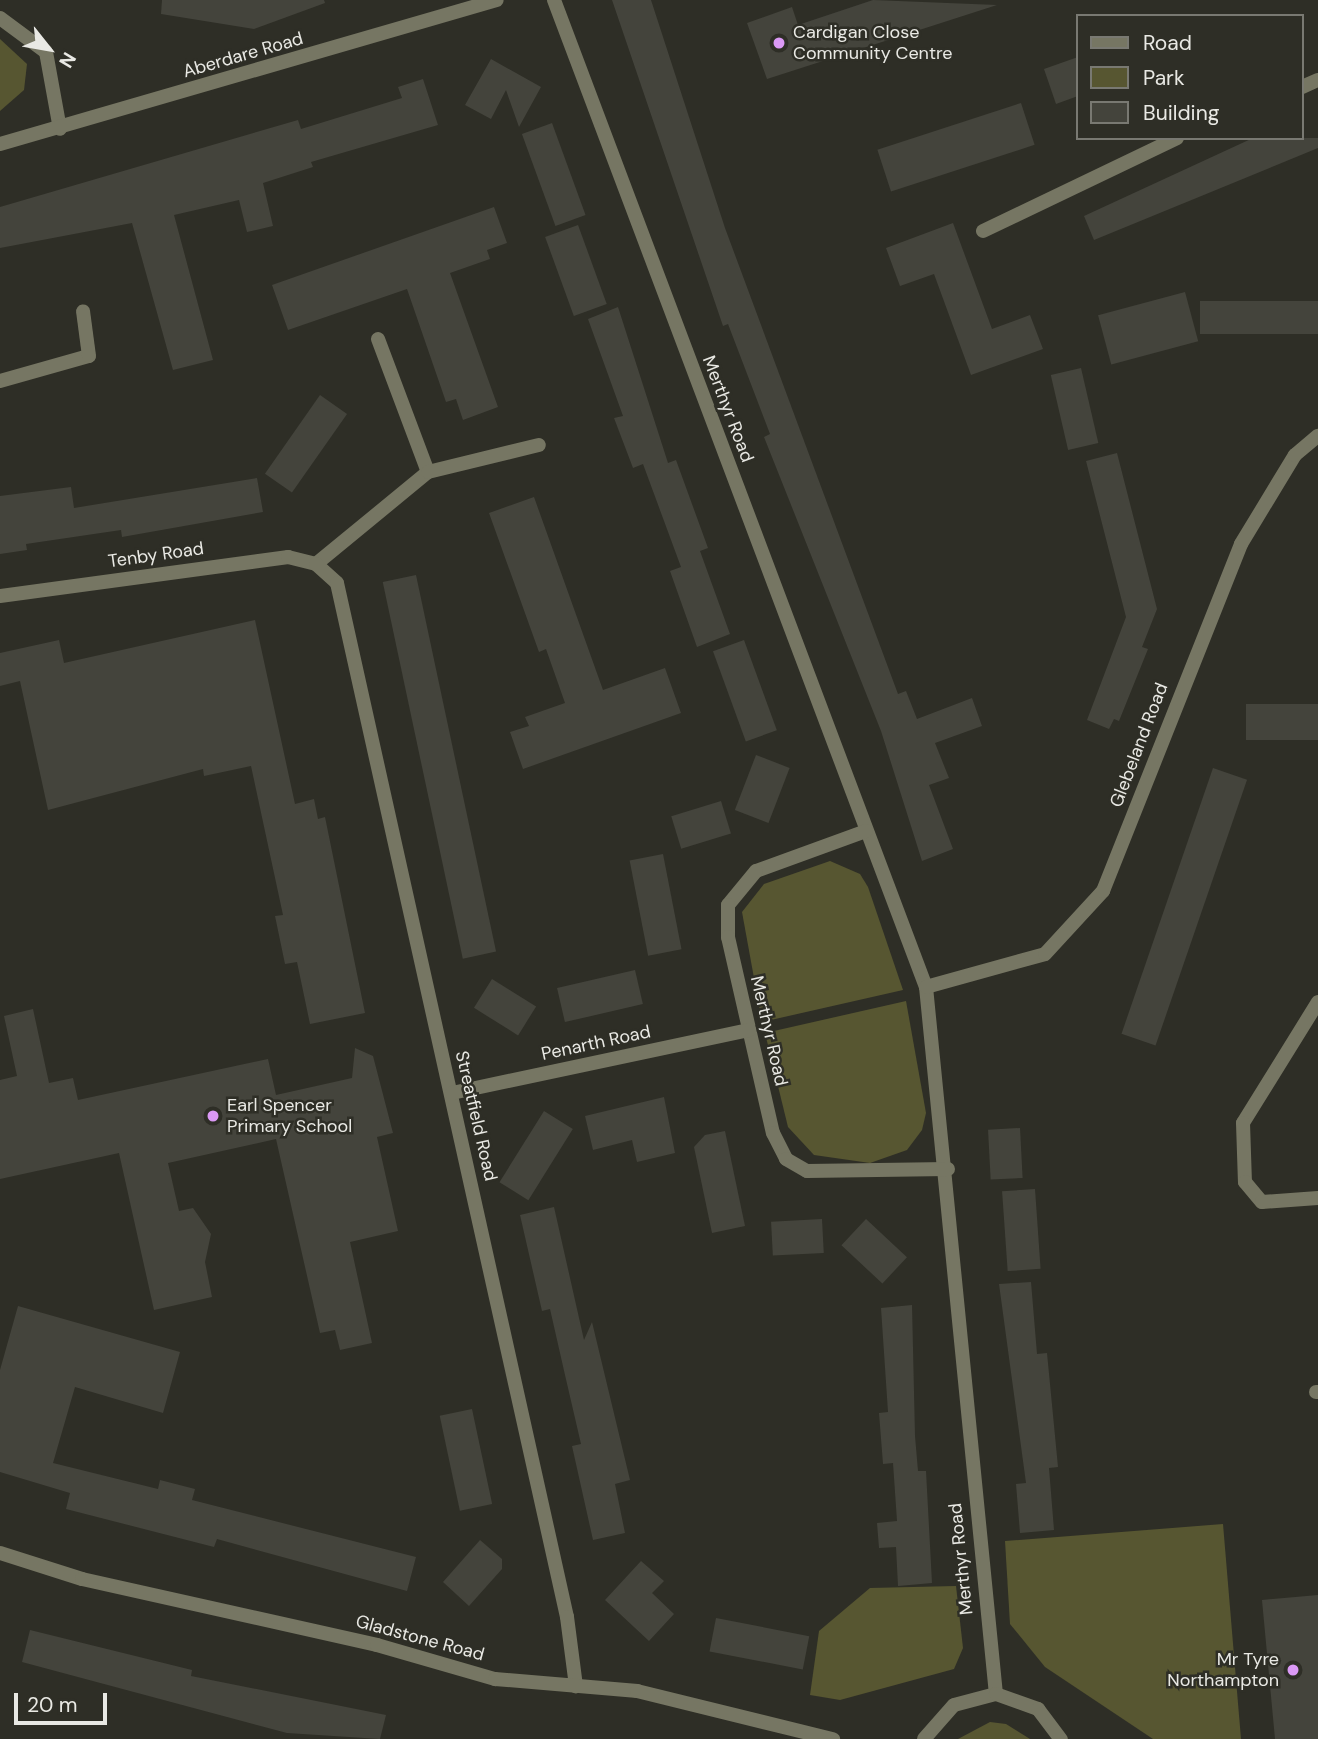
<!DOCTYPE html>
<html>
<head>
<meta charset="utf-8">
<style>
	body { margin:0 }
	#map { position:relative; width:1318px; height:1739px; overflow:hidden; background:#2e2e26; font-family:"DM Sans",sans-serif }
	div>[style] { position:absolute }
	.green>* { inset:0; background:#575631 }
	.building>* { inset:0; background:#44443c; transform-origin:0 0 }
	.service>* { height:14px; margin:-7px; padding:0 7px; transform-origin:7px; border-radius:7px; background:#767663 }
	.minor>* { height:14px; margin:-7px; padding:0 7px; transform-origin:7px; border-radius:7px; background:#767663 }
	.tertiary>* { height:14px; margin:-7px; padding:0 7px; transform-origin:7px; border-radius:7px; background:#767663 }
	.dots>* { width:19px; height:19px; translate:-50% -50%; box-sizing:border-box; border:4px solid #2e2e26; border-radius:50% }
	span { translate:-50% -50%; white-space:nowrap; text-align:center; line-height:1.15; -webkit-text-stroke:5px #2e2e26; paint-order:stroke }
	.poi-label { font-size:18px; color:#e9e9e4 }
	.left { translate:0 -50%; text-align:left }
	.right { translate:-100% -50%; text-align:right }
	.street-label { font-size:18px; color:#e9e9e4 }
	.legend { position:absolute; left:1076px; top:14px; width:228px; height:126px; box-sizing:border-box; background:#2e2e26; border:2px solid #797972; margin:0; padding:9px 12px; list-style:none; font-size:21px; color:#e9e9e4 }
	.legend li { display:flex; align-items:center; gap:14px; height:35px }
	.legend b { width:35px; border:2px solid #797972 }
	.north { position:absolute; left:14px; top:14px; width:70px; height:70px; -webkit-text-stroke:5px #2e2e26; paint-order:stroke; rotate:121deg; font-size:19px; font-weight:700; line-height:28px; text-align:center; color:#e9e9e4 }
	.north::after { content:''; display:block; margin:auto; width:24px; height:32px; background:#e9e9e4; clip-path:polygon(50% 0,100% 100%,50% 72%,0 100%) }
	.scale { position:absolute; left:14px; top:1693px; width:93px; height:32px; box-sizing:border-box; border:4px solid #e9e9e4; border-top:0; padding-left:9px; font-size:21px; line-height:24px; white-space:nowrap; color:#e9e9e4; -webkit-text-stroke:5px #2e2e26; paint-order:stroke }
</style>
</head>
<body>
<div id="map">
	<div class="green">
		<div style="clip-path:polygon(0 39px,27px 64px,24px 90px,0 111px)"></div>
		<div style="clip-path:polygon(830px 861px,860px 874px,868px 887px,903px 990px,762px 1022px,742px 912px,764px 884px)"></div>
		<div style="clip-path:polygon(906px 1001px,926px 1113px,922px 1130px,907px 1150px,870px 1163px,814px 1155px,788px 1127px,765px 1033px)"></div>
		<div style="clip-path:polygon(1223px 1524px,1241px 1739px,1153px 1739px,1045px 1667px,1010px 1624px,1005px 1541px)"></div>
		<div style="clip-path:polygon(956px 1586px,963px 1648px,954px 1669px,840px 1700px,810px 1695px,819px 1631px,870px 1588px)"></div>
		<div style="clip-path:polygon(990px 1722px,1006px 1724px,1030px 1739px,958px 1739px)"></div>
	</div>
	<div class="building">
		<div style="clip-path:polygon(162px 0,324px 0,325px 3px,254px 29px,161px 14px)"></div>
		<div style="clip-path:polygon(612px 0,651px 0,725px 228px,898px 694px,906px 691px,917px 719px,972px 698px,982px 726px,935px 743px,949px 778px,929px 785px,953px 849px,922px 861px,881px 731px,764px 437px,770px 434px,728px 324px,723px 326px)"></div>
		<div style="clip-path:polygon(873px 0,997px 5px,767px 79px,747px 23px,792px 7px,798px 25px)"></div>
		<div style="clip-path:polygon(1078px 57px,1078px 96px,1056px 104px,1044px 69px)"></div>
		<div style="clip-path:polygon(491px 59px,541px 87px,519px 127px,506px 90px,491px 119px,465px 105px)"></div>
		<div style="clip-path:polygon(423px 79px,438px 125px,311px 162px,313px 167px,263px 183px,273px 226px,247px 232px,239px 200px,174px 215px,213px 360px,173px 370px,132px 223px,0 248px,0 207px,298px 120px,301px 129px,402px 98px,398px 87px)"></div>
		<div style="left:1021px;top:103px;width:44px;height:151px;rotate:72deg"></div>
		<div style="left:552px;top:123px;width:98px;height:32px;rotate:70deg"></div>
		<div style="clip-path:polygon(1253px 138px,1318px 138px,1318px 148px,1094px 240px,1084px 216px)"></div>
		<div style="clip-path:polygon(494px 207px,507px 243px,487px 250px,490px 259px,450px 273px,498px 407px,463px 420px,456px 399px,446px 402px,407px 289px,288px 330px,272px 285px)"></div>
		<div style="clip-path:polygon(953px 223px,992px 329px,1030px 315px,1043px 349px,971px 375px,934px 274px,900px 286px,886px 248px)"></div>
		<div style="left:578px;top:225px;width:84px;height:35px;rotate:70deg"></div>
		<div style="left:1185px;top:292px;width:51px;height:90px;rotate:75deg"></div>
		<div style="left:1318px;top:301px;width:33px;height:118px;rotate:90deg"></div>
		<div style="clip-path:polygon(618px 307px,668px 463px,676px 460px,708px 548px,700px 551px,730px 634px,697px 647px,670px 571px,681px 567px,643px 464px,633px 468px,614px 418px,623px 416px,588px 319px)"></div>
		<div style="left:1081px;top:368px;width:77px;height:31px;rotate:77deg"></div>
		<div style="left:320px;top:395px;width:33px;height:96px;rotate:35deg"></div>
		<div style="clip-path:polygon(1117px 453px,1157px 609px,1142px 647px,1148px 649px,1119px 721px,1114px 719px,1109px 729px,1087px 720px,1126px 617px,1086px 461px)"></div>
		<div style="clip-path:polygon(257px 478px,263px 512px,122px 537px,121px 530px,26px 544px,27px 550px,0 554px,0 496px,71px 487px,74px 508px)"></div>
		<div style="clip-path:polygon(534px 497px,603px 690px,665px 668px,681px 713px,523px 769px,510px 732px,529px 726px,525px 717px,565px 703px,546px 649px,539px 652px,489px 513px)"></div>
		<div style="left:416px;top:575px;width:385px;height:34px;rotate:78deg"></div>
		<div style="clip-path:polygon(255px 620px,295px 804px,314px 799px,318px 819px,325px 817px,365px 1013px,310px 1024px,297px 962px,285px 964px,275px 916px,283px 915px,251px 766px,204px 776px,203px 769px,48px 810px,20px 681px,0 686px,0 653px,59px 640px,64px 663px)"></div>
		<div style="left:744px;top:640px;width:96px;height:33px;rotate:70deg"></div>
		<div style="left:1318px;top:704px;width:36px;height:72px;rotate:90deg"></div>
		<div style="left:756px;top:755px;width:36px;height:59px;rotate:21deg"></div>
		<div style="left:1213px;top:768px;width:36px;height:281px;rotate:19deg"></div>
		<div style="left:721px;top:801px;width:34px;height:52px;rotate:73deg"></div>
		<div style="left:663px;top:854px;width:97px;height:34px;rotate:79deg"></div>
		<div style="left:635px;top:970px;width:35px;height:80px;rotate:77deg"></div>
		<div style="left:492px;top:979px;width:52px;height:34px;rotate:32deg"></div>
		<div style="clip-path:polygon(33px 1009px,49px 1083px,73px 1078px,78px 1100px,268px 1059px,276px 1095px,352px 1078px,355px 1048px,373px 1056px,393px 1133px,377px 1137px,398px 1231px,350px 1242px,372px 1343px,340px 1350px,335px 1330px,320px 1333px,276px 1139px,168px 1163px,179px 1211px,193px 1208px,211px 1234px,205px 1262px,212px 1297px,154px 1310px,119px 1153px,0 1179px,0 1080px,17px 1076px,4px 1016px)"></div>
		<div style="clip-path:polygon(664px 1097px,675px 1153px,637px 1162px,632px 1140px,593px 1150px,585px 1116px)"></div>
		<div style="left:544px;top:1111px;width:34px;height:84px;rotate:32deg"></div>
		<div style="left:1020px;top:1128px;width:50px;height:32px;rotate:87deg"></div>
		<div style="clip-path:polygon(725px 1131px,745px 1226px,712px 1233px,694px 1147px,705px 1135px)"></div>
		<div style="left:1035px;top:1189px;width:80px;height:33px;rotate:86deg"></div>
		<div style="clip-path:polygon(554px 1207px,584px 1340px,592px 1322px,630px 1480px,615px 1484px,625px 1533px,593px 1540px,572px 1446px,581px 1444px,565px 1375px,550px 1309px,542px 1311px,520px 1215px)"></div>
		<div style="left:822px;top:1219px;width:34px;height:51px;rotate:87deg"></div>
		<div style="left:866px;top:1219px;width:56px;height:36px;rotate:43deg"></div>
		<div style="clip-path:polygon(1031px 1282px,1037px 1354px,1047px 1353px,1058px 1467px,1049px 1468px,1054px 1530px,1020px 1533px,1016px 1484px,1026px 1483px,999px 1284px)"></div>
		<div style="clip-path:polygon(912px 1305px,915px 1436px,918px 1471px,926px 1471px,932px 1583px,898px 1586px,896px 1547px,879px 1548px,877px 1523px,897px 1521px,893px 1463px,883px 1464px,879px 1413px,888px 1412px,881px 1308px)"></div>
		<div style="clip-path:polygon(18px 1306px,180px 1352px,163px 1413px,75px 1387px,53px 1463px,158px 1489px,160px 1480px,195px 1489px,192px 1500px,416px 1557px,407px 1591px,217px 1539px,214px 1547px,66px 1509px,70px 1493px,0 1472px,0 1370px)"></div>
		<div style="left:472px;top:1409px;width:97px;height:33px;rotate:78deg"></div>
		<div style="clip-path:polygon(480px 1540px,502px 1559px,502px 1569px,469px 1606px,443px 1582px)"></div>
		<div style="clip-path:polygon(641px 1561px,664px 1581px,652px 1593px,674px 1614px,649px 1641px,605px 1600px)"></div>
		<div style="clip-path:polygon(1318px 1595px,1318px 1739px,1275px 1739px,1262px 1600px)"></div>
		<div style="left:716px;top:1618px;width:95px;height:34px;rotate:11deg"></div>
		<div style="clip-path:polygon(30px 1630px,192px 1670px,191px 1676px,386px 1715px,380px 1739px,287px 1733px,22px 1662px)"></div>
	</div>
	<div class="service">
		<div style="left:0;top:381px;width:92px;rotate:-15.7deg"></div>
		<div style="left:89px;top:356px;width:45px;rotate:-97.6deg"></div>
		<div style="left:1318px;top:1002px;width:142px;rotate:121.8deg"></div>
		<div style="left:1243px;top:1123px;width:59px;rotate:88.1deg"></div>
		<div style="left:1245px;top:1182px;width:26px;rotate:50deg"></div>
		<div style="left:1262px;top:1202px;width:56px;rotate:-4.1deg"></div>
		<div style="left:1316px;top:1392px;width:2px"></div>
	</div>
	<div class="minor">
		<div style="left:554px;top:0;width:1055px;rotate:69.35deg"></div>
		<div style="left:926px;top:987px;width:710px;rotate:84.35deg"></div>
		<div style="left:0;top:18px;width:57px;rotate:36.5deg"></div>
		<div style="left:46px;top:52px;width:78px;rotate:79.7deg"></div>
		<div style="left:1302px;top:87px;width:17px;rotate:-24deg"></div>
		<div style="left:0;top:144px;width:517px;rotate:-16.16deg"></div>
		<div style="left:983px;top:231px;width:215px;rotate:-25.6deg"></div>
		<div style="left:378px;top:339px;width:142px;rotate:69.4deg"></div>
		<div style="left:316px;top:564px;width:145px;rotate:-39.4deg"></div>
		<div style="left:428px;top:472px;width:114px;rotate:-13.7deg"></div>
		<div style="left:0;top:596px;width:291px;rotate:-7.7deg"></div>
		<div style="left:288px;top:557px;width:29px;rotate:14deg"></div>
		<div style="left:316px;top:564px;width:28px;rotate:42deg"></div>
		<div style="left:337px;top:583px;width:1059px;rotate:77.46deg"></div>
		<div style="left:567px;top:1617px;width:70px;rotate:82.6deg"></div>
		<div style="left:866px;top:831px;width:117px;rotate:160deg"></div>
		<div style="left:756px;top:871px;width:44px;rotate:129.5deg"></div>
		<div style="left:728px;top:905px;width:32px;rotate:90deg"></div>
		<div style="left:728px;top:937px;width:201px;rotate:77.1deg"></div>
		<div style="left:773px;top:1133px;width:29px;rotate:63deg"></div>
		<div style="left:786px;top:1159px;width:24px;rotate:30deg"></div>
		<div style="left:807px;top:1171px;width:141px;rotate:-0.8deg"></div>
		<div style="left:926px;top:987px;width:123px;rotate:-15.5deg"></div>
		<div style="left:1045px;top:954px;width:86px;rotate:-47.4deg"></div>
		<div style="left:1103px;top:891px;width:373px;rotate:-68.3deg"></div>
		<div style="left:1241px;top:544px;width:104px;rotate:-58.8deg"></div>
		<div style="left:1295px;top:455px;width:30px;rotate:-40deg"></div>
		<div style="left:452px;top:1093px;width:304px;rotate:-12deg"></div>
	</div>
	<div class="tertiary">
		<div style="left:0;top:1553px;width:86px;rotate:17.6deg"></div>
		<div style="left:82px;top:1579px;width:302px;rotate:12.6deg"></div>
		<div style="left:377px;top:1645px;width:123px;rotate:16.1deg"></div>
		<div style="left:495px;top:1679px;width:143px;rotate:4.8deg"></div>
		<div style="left:637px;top:1691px;width:202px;rotate:13.8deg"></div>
		<div style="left:924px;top:1739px;width:45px;rotate:-48.6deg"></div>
		<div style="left:954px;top:1705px;width:43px;rotate:-14.7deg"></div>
		<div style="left:996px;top:1694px;width:45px;rotate:19.7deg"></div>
		<div style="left:1038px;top:1709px;width:38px;rotate:53deg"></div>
	</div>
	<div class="dots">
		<div style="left:779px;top:43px;background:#db99f5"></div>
		<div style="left:213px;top:1116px;background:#db99f5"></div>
		<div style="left:1293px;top:1670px;background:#db99f5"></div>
	</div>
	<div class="poi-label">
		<span class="left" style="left:793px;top:43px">Cardigan Close<br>Community Centre</span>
		<span class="left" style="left:227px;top:1116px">Earl Spencer<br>Primary School</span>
		<span class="right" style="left:1279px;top:1670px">Mr Tyre<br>Northampton</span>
	</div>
	<div class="street-label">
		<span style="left:243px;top:55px;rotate:-16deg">Aberdare Road</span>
		<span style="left:728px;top:409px;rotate:69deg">Merthyr Road</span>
		<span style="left:156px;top:555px;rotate:-8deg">Tenby Road</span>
		<span style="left:1139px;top:745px;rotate:-69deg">Glebeland Road</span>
		<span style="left:769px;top:1031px;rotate:77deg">Merthyr Road</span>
		<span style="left:596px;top:1043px;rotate:-12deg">Penarth Road</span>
		<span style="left:476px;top:1116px;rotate:77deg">Streatfield Road</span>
		<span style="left:961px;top:1559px;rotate:-96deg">Merthyr Road</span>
		<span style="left:420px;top:1638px;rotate:15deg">Gladstone Road</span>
	</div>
	<ul class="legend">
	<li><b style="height:9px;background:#767663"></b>Road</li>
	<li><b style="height:19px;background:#575631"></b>Park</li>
	<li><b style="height:19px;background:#44443c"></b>Building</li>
	</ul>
	<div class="north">N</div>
	<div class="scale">20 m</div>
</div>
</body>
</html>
